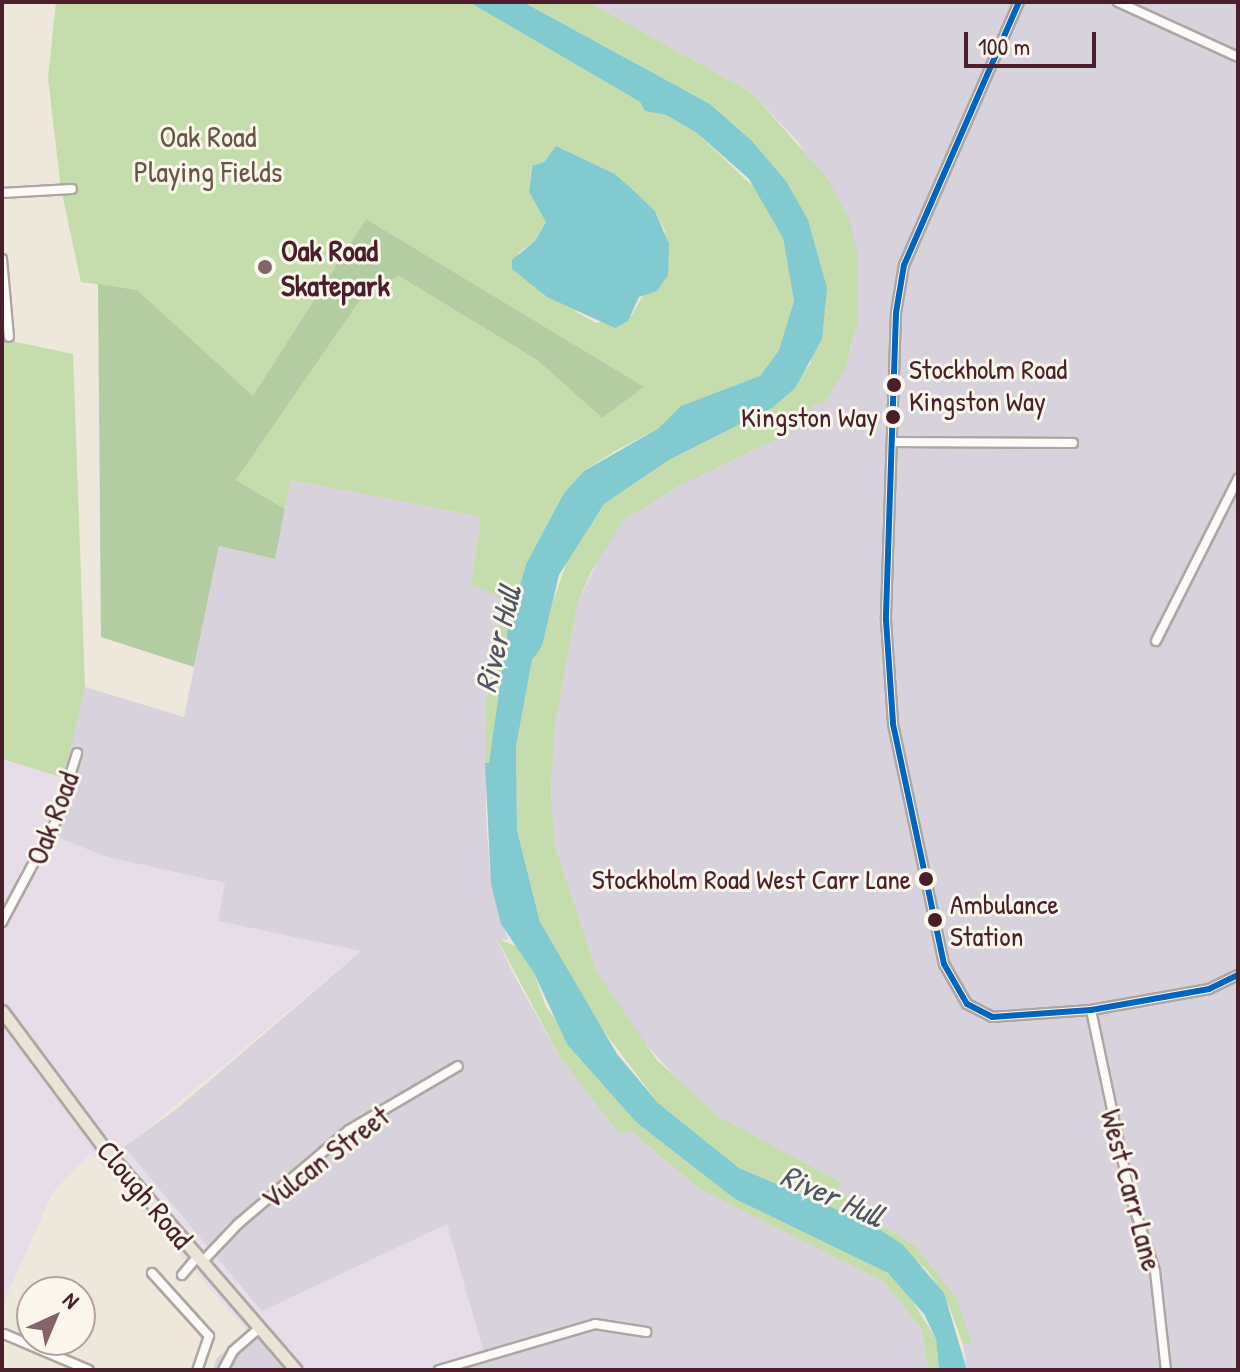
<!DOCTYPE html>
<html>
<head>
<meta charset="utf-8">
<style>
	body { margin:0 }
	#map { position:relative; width:1240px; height:1372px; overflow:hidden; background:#eee7dc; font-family:"Patrick Hand",sans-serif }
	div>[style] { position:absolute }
	.built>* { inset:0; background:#e7dde9 }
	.industrial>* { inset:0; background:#d7d2db }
	.green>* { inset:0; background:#c5ddac }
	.forest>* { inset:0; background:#b3cca2 }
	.water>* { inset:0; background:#81cbd0 }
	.roads { filter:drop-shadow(2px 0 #afa6a1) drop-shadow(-2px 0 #afa6a1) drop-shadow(0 2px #afa6a1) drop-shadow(0 -2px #afa6a1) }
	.minor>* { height:8px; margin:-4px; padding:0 4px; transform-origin:4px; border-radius:4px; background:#fcfbfa }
	.major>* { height:11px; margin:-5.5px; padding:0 5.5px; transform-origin:5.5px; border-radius:5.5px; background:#ebe3d8 }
	.bus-1>* { height:6px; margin:-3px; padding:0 3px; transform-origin:3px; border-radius:3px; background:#0065bd }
	.dots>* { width:22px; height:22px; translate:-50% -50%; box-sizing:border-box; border:4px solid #fbf7ec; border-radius:50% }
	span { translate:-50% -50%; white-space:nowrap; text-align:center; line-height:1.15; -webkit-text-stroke:6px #fbf7ec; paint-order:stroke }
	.bus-label { font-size:28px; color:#4a1f2b }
	.left { translate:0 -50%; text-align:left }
	.right { translate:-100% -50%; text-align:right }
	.park-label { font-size:30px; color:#655646 }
	.poi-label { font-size:30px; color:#4a1f2b; font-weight:700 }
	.street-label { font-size:30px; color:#4a1f2b }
	.water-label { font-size:32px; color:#4d5763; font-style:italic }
	.frame { position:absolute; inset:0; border:4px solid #4a1f2b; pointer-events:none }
	.north { position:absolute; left:16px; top:1276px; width:80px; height:80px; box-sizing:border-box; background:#fbf7ec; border:2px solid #b4a19f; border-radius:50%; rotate:44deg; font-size:22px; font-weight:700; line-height:32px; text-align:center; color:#4a1f2b }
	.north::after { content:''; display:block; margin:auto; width:28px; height:36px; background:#836569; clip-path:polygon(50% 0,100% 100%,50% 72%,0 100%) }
	.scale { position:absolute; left:964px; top:32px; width:132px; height:36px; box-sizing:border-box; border:4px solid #4a1f2b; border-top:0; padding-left:10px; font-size:24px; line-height:28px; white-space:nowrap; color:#4a1f2b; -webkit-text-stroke:6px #fbf7ec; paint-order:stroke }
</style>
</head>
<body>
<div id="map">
	<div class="built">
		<div style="clip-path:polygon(2px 759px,64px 778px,55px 816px,107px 857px,226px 883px,218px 921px,362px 950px,124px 1148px,262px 1310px,447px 1223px,487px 1361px,456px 1370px,297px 1370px,247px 1331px,91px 1153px,53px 1192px,2px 1306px)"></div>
	</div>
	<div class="industrial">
		<div style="clip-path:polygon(589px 2px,1238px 2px,1238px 1370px,967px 1370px,963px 1344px,971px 1344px,914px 1245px,870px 1218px,863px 1205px,835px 1192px,841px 1183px,716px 1115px,685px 1088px,628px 1024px,597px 972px,555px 845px,551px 792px,555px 726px,577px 605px,607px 541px,623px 521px,679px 486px,782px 437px,802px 424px,815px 402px,824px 404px,852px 347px,858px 255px,799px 143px,752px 93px)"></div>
		<div style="clip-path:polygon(291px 480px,481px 517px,471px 584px,505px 599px,486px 703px,486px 818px,491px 884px,508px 940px,497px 940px,515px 977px,560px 1057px,631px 1132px,701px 1190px,884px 1282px,922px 1330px,928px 1370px,456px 1370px,486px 1360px,447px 1224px,262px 1311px,124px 1147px,178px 1108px,361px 951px,218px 921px,225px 883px,107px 857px,47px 833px,85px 687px,184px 717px,219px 546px,275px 559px)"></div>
		<div style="clip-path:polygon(247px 1331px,297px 1370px,213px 1370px,216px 1359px)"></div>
	</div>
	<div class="green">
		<div style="clip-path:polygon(evenodd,56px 2px,469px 2px,640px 102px,646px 111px,666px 115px,697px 133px,764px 197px,783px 238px,794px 301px,779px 350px,760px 376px,615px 451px,584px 471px,564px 493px,526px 564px,508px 627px,489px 763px,485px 763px,486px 703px,504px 599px,471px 584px,481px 517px,291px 480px,285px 509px,236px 480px,364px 293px,399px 276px,537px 360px,602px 418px,643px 387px,366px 219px,253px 397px,137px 290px,81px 282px,61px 189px,48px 78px,56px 2px,556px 146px,615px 174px,655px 211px,665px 231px,668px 254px,631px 316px,596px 323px,578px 313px,518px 253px,535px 241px,546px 222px,529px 192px,531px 167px,544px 162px,556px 146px)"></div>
		<div style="clip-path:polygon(523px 2px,589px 2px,752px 93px,828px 179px,849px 219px,858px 255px,857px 325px,845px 369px,824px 404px,815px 403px,802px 424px,782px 437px,679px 486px,623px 521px,591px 572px,577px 605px,555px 726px,551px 792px,555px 845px,597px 972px,656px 1059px,716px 1115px,842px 1183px,835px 1192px,868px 1205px,870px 1218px,914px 1245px,957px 1299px,972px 1344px,963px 1344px,944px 1293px,926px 1269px,871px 1224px,739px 1168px,658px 1103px,591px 1014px,540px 922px,517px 830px,516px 747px,532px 660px,572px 548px,604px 504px,669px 460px,772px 408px,811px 363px,786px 181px,752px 141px,710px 104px)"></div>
		<div style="clip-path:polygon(2px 339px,73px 354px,85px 687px,64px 778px,2px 759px)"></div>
		<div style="clip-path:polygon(497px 939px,516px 946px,534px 973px,546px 1007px,637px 1123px,735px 1199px,888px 1273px,905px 1289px,936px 1339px,939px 1370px,928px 1370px,922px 1330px,884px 1282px,701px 1190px,631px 1132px,619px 1133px,560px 1057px)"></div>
	</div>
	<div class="forest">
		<div style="clip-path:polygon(366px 219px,644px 387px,602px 418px,537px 360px,399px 276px,364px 294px,236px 480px,285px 509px,275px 559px,219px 546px,194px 667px,101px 637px,98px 284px,137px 290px,253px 396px)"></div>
	</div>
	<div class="water">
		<div style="clip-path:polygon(469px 2px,523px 2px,710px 104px,752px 141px,786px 181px,808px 220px,827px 288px,822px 339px,795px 388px,772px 408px,669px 460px,604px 504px,559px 575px,542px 646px,532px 660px,516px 747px,517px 830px,540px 922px,617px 1054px,658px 1103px,739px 1168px,871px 1224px,903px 1245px,944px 1293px,967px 1370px,939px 1370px,936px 1339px,924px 1314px,888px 1273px,735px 1199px,637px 1123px,567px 1044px,534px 973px,501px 924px,491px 884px,485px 763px,489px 763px,508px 627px,526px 564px,564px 493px,584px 471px,659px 428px,681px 406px,760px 376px,779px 350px,794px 301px,783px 238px,749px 179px,697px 133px,666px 115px,645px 111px,640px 102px)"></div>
		<div style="clip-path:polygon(556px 146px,615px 174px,634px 191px,655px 211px,669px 244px,668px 275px,657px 291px,639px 297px,628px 321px,615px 328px,547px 297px,512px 269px,512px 260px,535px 241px,546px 222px,529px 192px,532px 166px,544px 162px)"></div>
	</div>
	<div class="roads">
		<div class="minor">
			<div style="left:1019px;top:2px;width:287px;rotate:113.6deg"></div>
			<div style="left:904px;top:265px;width:49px;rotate:99.5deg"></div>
			<div style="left:896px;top:313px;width:307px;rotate:91.9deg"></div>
			<div style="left:886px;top:620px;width:104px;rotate:86.1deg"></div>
			<div style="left:893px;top:724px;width:245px;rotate:78deg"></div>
			<div style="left:944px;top:964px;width:46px;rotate:60.1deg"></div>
			<div style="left:967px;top:1004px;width:28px;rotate:27deg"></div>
			<div style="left:992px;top:1017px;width:99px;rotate:-4deg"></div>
			<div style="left:1091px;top:1010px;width:120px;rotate:-10.1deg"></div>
			<div style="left:1209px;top:989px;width:32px;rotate:-26deg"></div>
			<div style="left:1118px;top:2px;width:132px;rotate:24.6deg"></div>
			<div style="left:2px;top:193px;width:70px;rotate:-3.3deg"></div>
			<div style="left:2px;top:259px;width:78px;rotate:84.9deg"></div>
			<div style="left:895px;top:442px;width:178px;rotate:0.3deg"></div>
			<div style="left:1156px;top:641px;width:182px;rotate:-63.2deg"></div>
			<div style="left:2px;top:922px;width:115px;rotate:-61.9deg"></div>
			<div style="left:56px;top:821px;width:71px;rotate:-72.8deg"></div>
			<div style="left:1091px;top:1010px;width:189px;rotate:78.1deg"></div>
			<div style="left:1130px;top:1195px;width:80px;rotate:71.8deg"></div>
			<div style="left:1155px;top:1271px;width:100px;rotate:83.7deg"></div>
			<div style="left:202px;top:1262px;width:52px;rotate:-46.5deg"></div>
			<div style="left:238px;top:1224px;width:145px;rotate:-40.3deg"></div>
			<div style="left:349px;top:1130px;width:126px;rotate:-30.4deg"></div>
			<div style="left:152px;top:1273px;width:85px;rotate:47.9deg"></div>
			<div style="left:209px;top:1336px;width:36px;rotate:109deg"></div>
			<div style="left:182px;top:1275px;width:25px;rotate:-50deg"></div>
			<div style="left:4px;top:1334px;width:92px;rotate:23deg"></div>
			<div style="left:223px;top:1370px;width:21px;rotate:-62deg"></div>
			<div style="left:233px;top:1351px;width:35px;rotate:-41deg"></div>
			<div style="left:439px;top:1370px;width:163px;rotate:-16.4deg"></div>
			<div style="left:595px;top:1324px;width:52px;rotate:8.9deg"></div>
		</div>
		<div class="major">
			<div style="left:2px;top:1011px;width:172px;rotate:53.3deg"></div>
			<div style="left:105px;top:1149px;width:292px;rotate:49.2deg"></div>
		</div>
	</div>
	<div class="bus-1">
		<div style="left:1019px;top:2px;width:287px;rotate:113.6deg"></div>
		<div style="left:904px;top:265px;width:49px;rotate:99.5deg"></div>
		<div style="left:896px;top:313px;width:307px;rotate:91.9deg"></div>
		<div style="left:886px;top:620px;width:104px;rotate:86.1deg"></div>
		<div style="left:893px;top:724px;width:245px;rotate:78deg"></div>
		<div style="left:944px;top:964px;width:46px;rotate:60.1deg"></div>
		<div style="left:967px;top:1004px;width:28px;rotate:27deg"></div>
		<div style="left:992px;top:1017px;width:99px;rotate:-4deg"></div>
		<div style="left:1091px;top:1010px;width:120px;rotate:-10.1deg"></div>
		<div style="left:1209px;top:989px;width:32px;rotate:-26deg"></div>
	</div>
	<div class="dots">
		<div style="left:265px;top:267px;background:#836569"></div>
		<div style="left:894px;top:385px;background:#4a1f2b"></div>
		<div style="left:893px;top:417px;background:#4a1f2b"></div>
		<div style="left:926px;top:879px;background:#4a1f2b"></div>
		<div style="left:935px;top:920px;background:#4a1f2b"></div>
	</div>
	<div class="bus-label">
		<span class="left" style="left:909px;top:385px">Stockholm Road<br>Kingston Way</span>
		<span class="right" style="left:878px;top:417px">Kingston Way</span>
		<span class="right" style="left:911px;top:879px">Stockholm Road West Carr Lane</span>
		<span class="left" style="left:950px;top:920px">Ambulance<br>Station</span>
	</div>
	<div class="park-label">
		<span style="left:208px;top:153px">Oak Road<br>Playing Fields</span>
	</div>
	<div class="poi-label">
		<span class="left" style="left:281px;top:267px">Oak Road<br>Skatepark</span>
	</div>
	<div class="street-label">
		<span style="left:52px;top:818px;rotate:-69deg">Oak Road</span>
		<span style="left:325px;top:1157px;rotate:-37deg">Vulcan Street</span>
		<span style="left:1132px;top:1190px;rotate:75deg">West Carr Lane</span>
		<span style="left:145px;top:1194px;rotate:50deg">Clough Road</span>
	</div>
	<div class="water-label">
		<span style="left:498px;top:639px;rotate:-76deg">River Hull</span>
		<span style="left:832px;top:1196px;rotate:24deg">River Hull</span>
	</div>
	<div class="frame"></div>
	<div class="north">N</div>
	<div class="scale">100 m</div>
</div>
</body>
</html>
